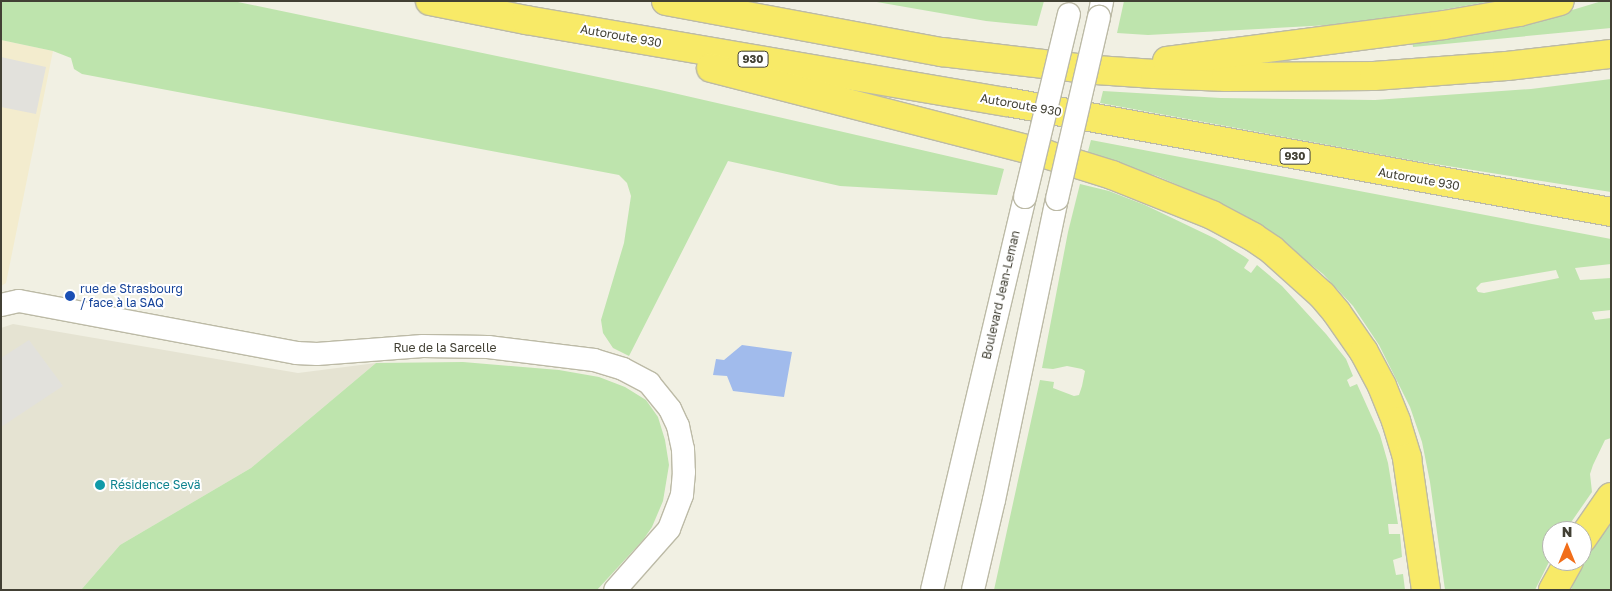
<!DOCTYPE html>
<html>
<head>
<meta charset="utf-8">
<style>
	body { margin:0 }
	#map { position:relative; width:1612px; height:591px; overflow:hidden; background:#f1f0e3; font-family:"Golos Text",sans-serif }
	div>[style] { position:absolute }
	.residential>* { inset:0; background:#e5e3d2 }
	.commercial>* { inset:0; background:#f3ecce }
	.green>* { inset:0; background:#bee4ad }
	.parking>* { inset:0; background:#e2e1dc }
	.water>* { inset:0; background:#a1bbec }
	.roads { filter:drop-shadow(1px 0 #bcbaa6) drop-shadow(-1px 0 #bcbaa6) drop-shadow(0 1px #bcbaa6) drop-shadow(0 -1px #bcbaa6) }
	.minor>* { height:22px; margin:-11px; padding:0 11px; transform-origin:11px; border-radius:11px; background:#fff }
	.highway>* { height:28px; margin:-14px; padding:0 14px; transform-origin:14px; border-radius:14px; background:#f8ea67 }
	.bridges { filter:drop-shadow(1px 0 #bcbaa6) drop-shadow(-1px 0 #bcbaa6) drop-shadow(0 1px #bcbaa6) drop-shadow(0 -1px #bcbaa6) }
	.minor-bridge>* { height:22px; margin:-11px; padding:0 11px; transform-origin:11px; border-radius:11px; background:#fff }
	.dots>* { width:14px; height:14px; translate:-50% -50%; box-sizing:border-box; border:2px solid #fff; border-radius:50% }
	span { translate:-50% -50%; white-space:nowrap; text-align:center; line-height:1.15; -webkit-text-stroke:4px #fff; paint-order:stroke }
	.shield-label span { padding:1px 4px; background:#fff; border:1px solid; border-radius:4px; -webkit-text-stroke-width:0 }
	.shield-label { font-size:11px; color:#424034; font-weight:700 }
	.street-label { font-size:12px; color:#424034 }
	.transit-label { font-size:12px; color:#164399 }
	.left { translate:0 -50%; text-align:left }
	.culture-label { font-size:12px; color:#0d838f }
	.frame { position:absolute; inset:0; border:2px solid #424034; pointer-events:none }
	.north { position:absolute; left:1542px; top:521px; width:50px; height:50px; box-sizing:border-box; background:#fff; border:1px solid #b3b3ae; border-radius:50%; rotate:0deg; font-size:14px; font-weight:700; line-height:20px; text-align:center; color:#424034 }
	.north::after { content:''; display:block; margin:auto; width:18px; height:22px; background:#f16e1a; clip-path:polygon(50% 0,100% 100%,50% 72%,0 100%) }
</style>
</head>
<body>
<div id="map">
	<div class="residential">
		<div style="clip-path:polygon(13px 324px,298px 373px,376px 363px,251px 468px,120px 545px,81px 590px,1px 590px,1px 328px)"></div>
	</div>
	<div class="commercial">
		<div style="clip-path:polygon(1px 40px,53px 51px,6px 283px,1px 286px)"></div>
	</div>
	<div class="green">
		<div style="clip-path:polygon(1px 1px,233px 1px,656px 89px,1004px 169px,997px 195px,840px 186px,728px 161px,629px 356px,613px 348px,603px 333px,601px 320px,624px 243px,631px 196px,627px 183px,619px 175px,82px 74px,74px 69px,71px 58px,53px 51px,1px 40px)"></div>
		<div style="clip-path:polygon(871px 1px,1044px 1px,1037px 26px,986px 21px)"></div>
		<div style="clip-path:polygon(1124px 1px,1493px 1px,1367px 23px,1148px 35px,1117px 33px)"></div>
		<div style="clip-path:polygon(1602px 1px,1611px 1px,1611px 28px,1413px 47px,1412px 39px,1559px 14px)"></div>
		<div style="clip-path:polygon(1611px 79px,1611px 192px,1416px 161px,1100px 103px,1103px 91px,1221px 98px,1375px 100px,1531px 89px)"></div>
		<div style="clip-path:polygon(evenodd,1091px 140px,1611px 239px,1611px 264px,1575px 268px,1580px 280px,1611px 278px,1611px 310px,1592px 312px,1595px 320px,1611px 318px,1611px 438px,1605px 440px,1593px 465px,1590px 474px,1592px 492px,1565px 531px,1552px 531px,1552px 556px,1535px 590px,1445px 590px,1430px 482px,1422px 442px,1410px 407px,1379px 345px,1353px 306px,1323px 274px,1262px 226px,1224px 205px,1157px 176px,1087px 155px,1091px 140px,1556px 270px,1559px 278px,1484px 293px,1478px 292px,1476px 288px,1481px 283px,1556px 270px)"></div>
		<div style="clip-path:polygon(1080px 184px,1109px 191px,1145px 205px,1216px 239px,1245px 257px,1249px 260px,1244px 268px,1251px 273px,1257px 265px,1282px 286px,1326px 334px,1346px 359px,1353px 376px,1347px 380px,1350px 387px,1357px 384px,1380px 435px,1388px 463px,1398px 524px,1388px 524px,1389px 534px,1400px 534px,1402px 557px,1393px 560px,1396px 575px,1403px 574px,1405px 590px,994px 590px,1040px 380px,1054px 382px,1053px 388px,1074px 396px,1079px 395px,1082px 386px,1085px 371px,1082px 369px,1067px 366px,1053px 369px,1042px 368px,1068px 232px)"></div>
		<div style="clip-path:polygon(463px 362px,559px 370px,599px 377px,625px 387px,646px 400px,658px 417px,665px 440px,669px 465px,663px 501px,652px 527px,643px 540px,597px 590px,81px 590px,120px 545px,251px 468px,376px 363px)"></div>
		<div style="clip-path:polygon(1611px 519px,1611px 590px,1571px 590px,1579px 568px)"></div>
	</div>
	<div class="parking">
		<div style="clip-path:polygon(1px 57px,46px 67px,36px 114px,1px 107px)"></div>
		<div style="clip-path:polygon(29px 340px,63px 386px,1px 427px,1px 358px)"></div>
	</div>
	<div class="water">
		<div style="clip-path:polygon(742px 345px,792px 352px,784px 397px,733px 391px,727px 376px,713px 375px,716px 359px,724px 360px)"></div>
	</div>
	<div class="roads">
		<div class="minor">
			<div style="left:1099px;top:17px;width:16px;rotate:-79deg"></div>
			<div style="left:1px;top:305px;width:18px;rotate:-13deg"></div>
			<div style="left:19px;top:301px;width:282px;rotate:10.6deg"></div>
			<div style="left:296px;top:353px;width:21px;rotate:3deg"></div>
			<div style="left:317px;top:354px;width:106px;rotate:-4.3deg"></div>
			<div style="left:423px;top:346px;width:65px;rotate:0.9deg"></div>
			<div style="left:488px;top:347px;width:107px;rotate:7deg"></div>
			<div style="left:594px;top:360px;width:30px;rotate:17deg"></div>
			<div style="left:623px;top:369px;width:30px;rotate:28deg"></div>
			<div style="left:649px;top:383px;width:33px;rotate:51deg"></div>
			<div style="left:670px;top:409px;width:19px;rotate:65deg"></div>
			<div style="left:678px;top:426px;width:24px;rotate:78deg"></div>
			<div style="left:683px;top:449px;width:23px;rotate:88deg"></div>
			<div style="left:684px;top:472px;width:23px;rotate:95deg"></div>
			<div style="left:682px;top:495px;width:36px;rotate:111deg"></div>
			<div style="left:669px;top:529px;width:81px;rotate:131.5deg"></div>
			<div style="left:932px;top:590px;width:404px;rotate:-76.7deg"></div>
			<div style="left:973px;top:590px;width:92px;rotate:-76.9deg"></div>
			<div style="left:994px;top:500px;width:308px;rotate:-78.2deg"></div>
		</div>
		<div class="highway">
			<div style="left:430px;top:1px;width:98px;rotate:11.2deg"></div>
			<div style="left:526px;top:20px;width:488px;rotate:9.7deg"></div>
			<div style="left:1007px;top:102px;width:614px;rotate:10.32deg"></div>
			<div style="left:666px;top:1px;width:281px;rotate:10.5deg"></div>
			<div style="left:942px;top:52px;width:155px;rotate:6.7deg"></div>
			<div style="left:1096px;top:70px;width:59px;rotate:3.9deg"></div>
			<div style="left:1155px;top:74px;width:71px;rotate:2.4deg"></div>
			<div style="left:1226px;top:77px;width:148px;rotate:-0.4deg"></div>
			<div style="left:1374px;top:76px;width:133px;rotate:-4.3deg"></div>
			<div style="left:1507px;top:66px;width:105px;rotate:-6.6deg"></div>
			<div style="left:1167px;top:61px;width:279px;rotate:-7.4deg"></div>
			<div style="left:1444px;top:25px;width:76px;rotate:-9.8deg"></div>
			<div style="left:1519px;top:12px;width:42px;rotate:-15deg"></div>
			<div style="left:711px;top:68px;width:345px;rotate:14.4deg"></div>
			<div style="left:1045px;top:154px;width:70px;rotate:17.4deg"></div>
			<div style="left:1112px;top:175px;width:108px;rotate:21.8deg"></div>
			<div style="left:1212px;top:215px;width:47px;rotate:28.2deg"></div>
			<div style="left:1253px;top:237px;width:23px;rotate:34deg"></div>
			<div style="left:1272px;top:250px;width:67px;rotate:42deg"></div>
			<div style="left:1322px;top:295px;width:23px;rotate:50deg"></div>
			<div style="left:1337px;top:313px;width:47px;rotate:55.3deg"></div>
			<div style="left:1364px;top:352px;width:38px;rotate:62deg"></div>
			<div style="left:1382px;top:386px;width:38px;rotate:68deg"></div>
			<div style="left:1396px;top:421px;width:39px;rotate:73deg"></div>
			<div style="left:1407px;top:458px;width:133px;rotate:81.8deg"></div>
			<div style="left:1582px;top:539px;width:51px;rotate:-55.4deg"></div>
			<div style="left:1553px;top:590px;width:33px;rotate:-61deg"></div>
		</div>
	</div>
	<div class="bridges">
		<div class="minor-bridge">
			<div style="left:1025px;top:197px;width:188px;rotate:-76.5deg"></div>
			<div style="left:1057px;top:199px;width:187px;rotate:-77deg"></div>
		</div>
	</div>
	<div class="dots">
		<div style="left:70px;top:296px;background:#1a4fb4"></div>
		<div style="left:100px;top:485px;background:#0f9aa8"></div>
	</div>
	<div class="shield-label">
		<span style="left:753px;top:59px">930</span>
		<span style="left:1295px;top:156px">930</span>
	</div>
	<div class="street-label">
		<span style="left:621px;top:36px;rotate:10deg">Autoroute 930</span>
		<span style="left:1021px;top:105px;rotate:10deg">Autoroute 930</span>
		<span style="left:1419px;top:179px;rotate:10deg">Autoroute 930</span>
		<span style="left:1001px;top:295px;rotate:-77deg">Boulevard Jean-Leman</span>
		<span style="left:445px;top:348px">Rue de la Sarcelle</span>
	</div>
	<div class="transit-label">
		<span class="left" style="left:80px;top:296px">rue de Strasbourg<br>/ face à la SAQ</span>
	</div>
	<div class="culture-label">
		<span class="left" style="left:110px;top:485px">Résidence Sevä</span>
	</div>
	<div class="frame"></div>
	<div class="north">N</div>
</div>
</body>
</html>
